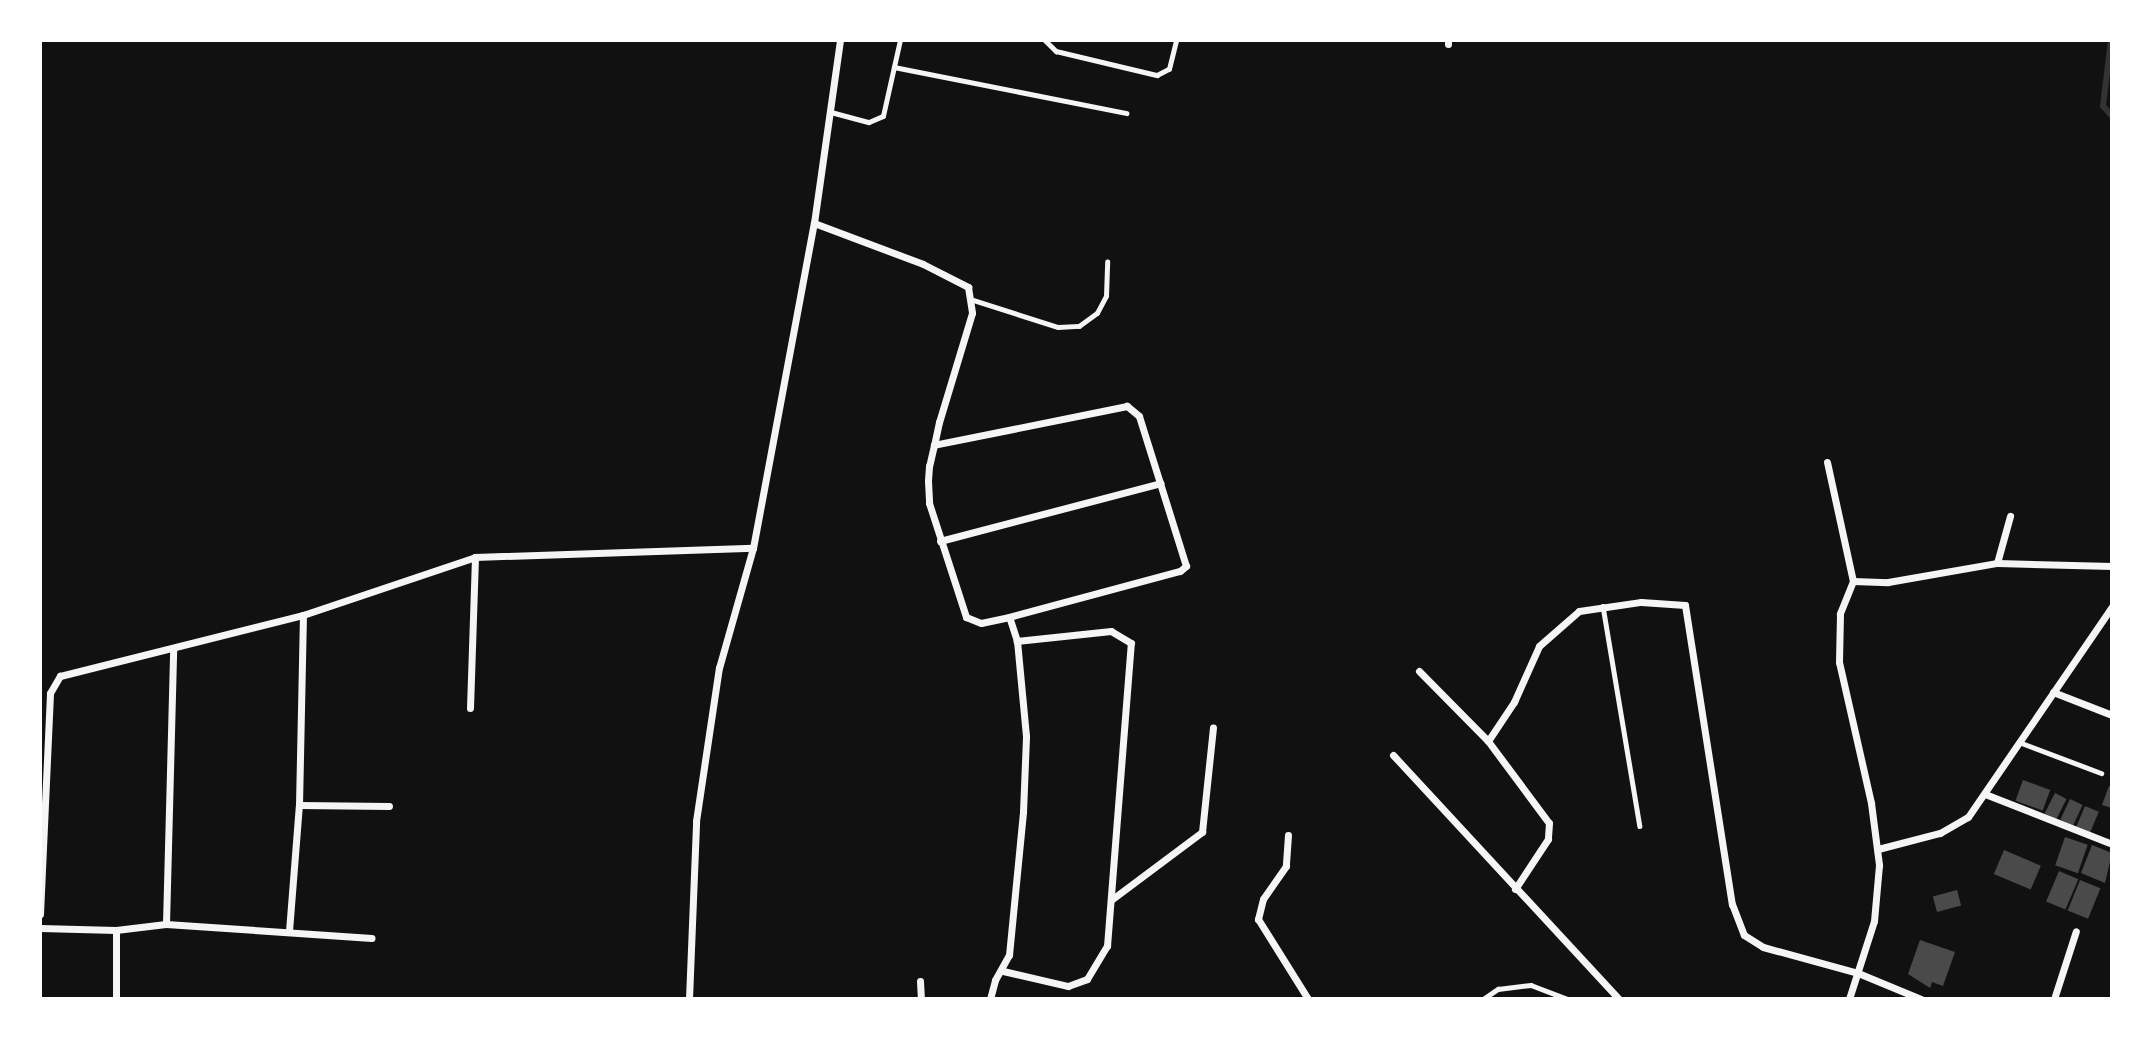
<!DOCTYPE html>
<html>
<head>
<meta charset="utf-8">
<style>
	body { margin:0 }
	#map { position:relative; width:2152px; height:1039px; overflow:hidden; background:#111; font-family:Barlow,sans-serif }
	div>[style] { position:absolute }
	.stream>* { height:6px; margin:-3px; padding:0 3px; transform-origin:3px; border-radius:3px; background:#333 }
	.building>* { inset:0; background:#4a4a4a; transform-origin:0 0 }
	.service>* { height:4.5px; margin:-2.25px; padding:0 2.25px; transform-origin:2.25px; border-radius:2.25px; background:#f5f5f5 }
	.minor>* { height:7px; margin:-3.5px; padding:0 3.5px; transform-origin:3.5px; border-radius:3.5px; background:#f5f5f5 }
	span { translate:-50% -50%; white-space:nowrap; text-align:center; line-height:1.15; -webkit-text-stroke:7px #fff; paint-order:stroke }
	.frame { position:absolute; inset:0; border:42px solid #fff; pointer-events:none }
</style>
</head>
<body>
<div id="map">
	<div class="stream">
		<div style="left:2111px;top:40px;width:66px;rotate:96.9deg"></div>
		<div style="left:2103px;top:106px;width:13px;rotate:48deg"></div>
	</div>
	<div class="building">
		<div style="left:2023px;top:780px;width:29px;height:22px;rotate:20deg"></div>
		<div style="clip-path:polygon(2109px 786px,2112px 787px,2112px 808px,2102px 805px)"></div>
		<div style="left:2055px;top:793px;width:13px;height:23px;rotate:27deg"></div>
		<div style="left:2070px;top:799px;width:14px;height:23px;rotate:25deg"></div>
		<div style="left:2085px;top:806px;width:15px;height:23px;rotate:23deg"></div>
		<div style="left:2065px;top:837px;width:24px;height:30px;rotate:19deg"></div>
		<div style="clip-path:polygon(2092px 845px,2112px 853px,2105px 883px,2081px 873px)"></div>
		<div style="left:2004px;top:850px;width:40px;height:26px;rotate:23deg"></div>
		<div style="left:2059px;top:871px;width:21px;height:33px;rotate:23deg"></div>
		<div style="left:2080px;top:880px;width:22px;height:33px;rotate:22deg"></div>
		<div style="left:1957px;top:890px;width:16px;height:25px;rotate:75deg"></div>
		<div style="clip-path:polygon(1920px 940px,1955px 952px,1943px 986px,1932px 982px,1930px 988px,1908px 974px)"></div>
	</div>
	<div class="service">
		<div style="left:1045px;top:40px;width:16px;rotate:45deg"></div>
		<div style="left:1056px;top:51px;width:104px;rotate:13.4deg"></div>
		<div style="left:1157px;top:75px;width:13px;rotate:-27deg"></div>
		<div style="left:1169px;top:69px;width:30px;rotate:-76deg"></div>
		<div style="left:894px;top:67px;width:237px;rotate:11.2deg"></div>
		<div style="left:831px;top:112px;width:39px;rotate:15deg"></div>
		<div style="left:869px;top:122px;width:15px;rotate:-23deg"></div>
		<div style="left:883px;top:116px;width:78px;rotate:-77.4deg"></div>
		<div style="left:973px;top:300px;width:89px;rotate:17.6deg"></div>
		<div style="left:1058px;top:327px;width:21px;rotate:-3deg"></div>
		<div style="left:1079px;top:326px;width:22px;rotate:-36deg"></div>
		<div style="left:1097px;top:313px;width:19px;rotate:-62deg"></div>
		<div style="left:1106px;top:296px;width:34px;rotate:-88deg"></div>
		<div style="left:1603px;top:606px;width:223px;rotate:80.5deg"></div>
		<div style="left:2019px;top:742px;width:88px;rotate:20.7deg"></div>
		<div style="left:1483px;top:999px;width:18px;rotate:-34deg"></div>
		<div style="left:1498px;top:989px;width:33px;rotate:-7deg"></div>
		<div style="left:1531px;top:985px;width:39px;rotate:21deg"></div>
	</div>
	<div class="minor">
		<div style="left:1448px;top:44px;width:4px;rotate:-90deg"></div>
		<div style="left:814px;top:223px;width:116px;rotate:20.6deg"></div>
		<div style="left:923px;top:264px;width:51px;rotate:27.1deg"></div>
		<div style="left:968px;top:287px;width:26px;rotate:81deg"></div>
		<div style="left:972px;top:313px;width:114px;rotate:106.8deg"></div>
		<div style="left:939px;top:422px;width:24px;rotate:102deg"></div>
		<div style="left:934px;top:445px;width:22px;rotate:103deg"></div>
		<div style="left:929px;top:466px;width:15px;rotate:94deg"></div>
		<div style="left:928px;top:481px;width:22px;rotate:87deg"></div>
		<div style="left:929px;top:503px;width:120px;rotate:72deg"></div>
		<div style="left:966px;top:617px;width:16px;rotate:22deg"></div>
		<div style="left:981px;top:623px;width:29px;rotate:-12deg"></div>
		<div style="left:1009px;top:617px;width:177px;rotate:-15.1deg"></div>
		<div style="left:1180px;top:571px;width:8px;rotate:-40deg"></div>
		<div style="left:1186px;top:566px;width:157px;rotate:-107.4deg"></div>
		<div style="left:1139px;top:416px;width:16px;rotate:-140deg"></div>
		<div style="left:1127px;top:406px;width:197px;rotate:168.6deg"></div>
		<div style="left:1827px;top:462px;width:122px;rotate:77.7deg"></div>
		<div style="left:1853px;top:581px;width:35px;rotate:112deg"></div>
		<div style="left:1840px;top:614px;width:48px;rotate:91.2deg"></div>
		<div style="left:1839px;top:662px;width:145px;rotate:77.2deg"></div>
		<div style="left:1871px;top:803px;width:63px;rotate:82.6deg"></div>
		<div style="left:1879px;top:865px;width:56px;rotate:95.1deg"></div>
		<div style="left:1874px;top:921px;width:82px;rotate:107.8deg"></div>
		<div style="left:940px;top:541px;width:228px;rotate:-14.7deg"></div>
		<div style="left:1997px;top:563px;width:49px;rotate:-74.5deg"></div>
		<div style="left:1853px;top:581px;width:35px;rotate:2deg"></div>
		<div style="left:1888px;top:582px;width:111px;rotate:-9.9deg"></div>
		<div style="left:1997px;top:563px;width:115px;rotate:1.5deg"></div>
		<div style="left:1419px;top:671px;width:98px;rotate:45.4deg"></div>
		<div style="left:1488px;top:741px;width:102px;rotate:53.4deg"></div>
		<div style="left:1549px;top:823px;width:16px;rotate:94deg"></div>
		<div style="left:1548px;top:839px;width:60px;rotate:123.4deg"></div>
		<div style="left:2053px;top:692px;width:63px;rotate:21.3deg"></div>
		<div style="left:470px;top:708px;width:151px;rotate:-88.1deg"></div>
		<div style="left:1488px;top:741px;width:47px;rotate:-56.3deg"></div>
		<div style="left:1514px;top:702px;width:61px;rotate:-65.9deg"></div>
		<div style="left:1539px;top:646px;width:53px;rotate:-41.2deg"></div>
		<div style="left:1579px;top:611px;width:63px;rotate:-8.3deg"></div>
		<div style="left:1641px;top:602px;width:44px;rotate:3.9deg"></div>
		<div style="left:1685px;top:605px;width:303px;rotate:81.1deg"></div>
		<div style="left:1732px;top:904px;width:33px;rotate:69deg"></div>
		<div style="left:1744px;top:935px;width:22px;rotate:32deg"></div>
		<div style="left:1763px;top:947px;width:98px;rotate:15.3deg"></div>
		<div style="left:1858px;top:973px;width:68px;rotate:22.4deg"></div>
		<div style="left:1393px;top:755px;width:333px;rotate:47.2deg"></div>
		<div style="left:1985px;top:794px;width:136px;rotate:21.5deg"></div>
		<div style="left:299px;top:805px;width:90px;rotate:0.6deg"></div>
		<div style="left:1288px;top:835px;width:31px;rotate:94deg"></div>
		<div style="left:1286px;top:866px;width:40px;rotate:124.9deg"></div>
		<div style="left:1263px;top:899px;width:21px;rotate:104deg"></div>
		<div style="left:1258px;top:919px;width:94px;rotate:58deg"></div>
		<div style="left:1878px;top:849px;width:64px;rotate:-14.5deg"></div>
		<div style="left:1940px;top:833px;width:32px;rotate:-30deg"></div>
		<div style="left:1968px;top:817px;width:255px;rotate:-55.6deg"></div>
		<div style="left:1111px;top:900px;width:114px;rotate:-36.8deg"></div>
		<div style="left:1202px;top:832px;width:105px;rotate:-84deg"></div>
		<div style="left:40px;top:914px;width:221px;rotate:-87.4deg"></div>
		<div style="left:50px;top:693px;width:20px;rotate:-60deg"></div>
		<div style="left:60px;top:676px;width:251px;rotate:-14.1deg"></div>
		<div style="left:303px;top:615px;width:182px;rotate:-18.6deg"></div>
		<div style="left:475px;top:557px;width:278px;rotate:-1.9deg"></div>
		<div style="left:166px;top:924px;width:276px;rotate:-88.5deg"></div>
		<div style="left:40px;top:928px;width:76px;rotate:1.5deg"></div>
		<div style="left:116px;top:930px;width:50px;rotate:-6.8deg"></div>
		<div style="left:166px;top:924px;width:206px;rotate:3.9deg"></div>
		<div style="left:289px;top:931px;width:126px;rotate:-85.5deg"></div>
		<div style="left:299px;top:805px;width:190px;rotate:-88.8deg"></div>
		<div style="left:1003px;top:971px;width:67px;rotate:13deg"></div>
		<div style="left:1068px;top:986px;width:20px;rotate:-20deg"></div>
		<div style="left:1087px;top:979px;width:39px;rotate:-59deg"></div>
		<div style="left:1107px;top:946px;width:304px;rotate:-85.5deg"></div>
		<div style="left:1131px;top:643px;width:23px;rotate:-149deg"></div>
		<div style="left:1111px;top:631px;width:95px;rotate:173.9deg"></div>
		<div style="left:920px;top:981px;width:18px;rotate:87deg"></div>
		<div style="left:116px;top:999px;width:69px;rotate:-90deg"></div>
		<div style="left:689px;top:999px;width:178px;rotate:-87.7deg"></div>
		<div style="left:696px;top:821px;width:155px;rotate:-81.5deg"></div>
		<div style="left:719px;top:668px;width:125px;rotate:-74.2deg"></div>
		<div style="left:753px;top:548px;width:331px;rotate:-79.4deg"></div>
		<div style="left:814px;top:223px;width:185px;rotate:-81.9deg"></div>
		<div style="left:990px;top:999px;width:20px;rotate:-75deg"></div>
		<div style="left:995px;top:980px;width:29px;rotate:-61deg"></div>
		<div style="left:1009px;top:955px;width:144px;rotate:-84.4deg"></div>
		<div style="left:1023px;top:812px;width:76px;rotate:-87.7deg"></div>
		<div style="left:1026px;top:736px;width:95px;rotate:-95.4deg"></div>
		<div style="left:1017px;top:641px;width:25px;rotate:-108deg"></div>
		<div style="left:2054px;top:999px;width:71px;rotate:-72.1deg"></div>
	</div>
	<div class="frame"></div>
</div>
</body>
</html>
